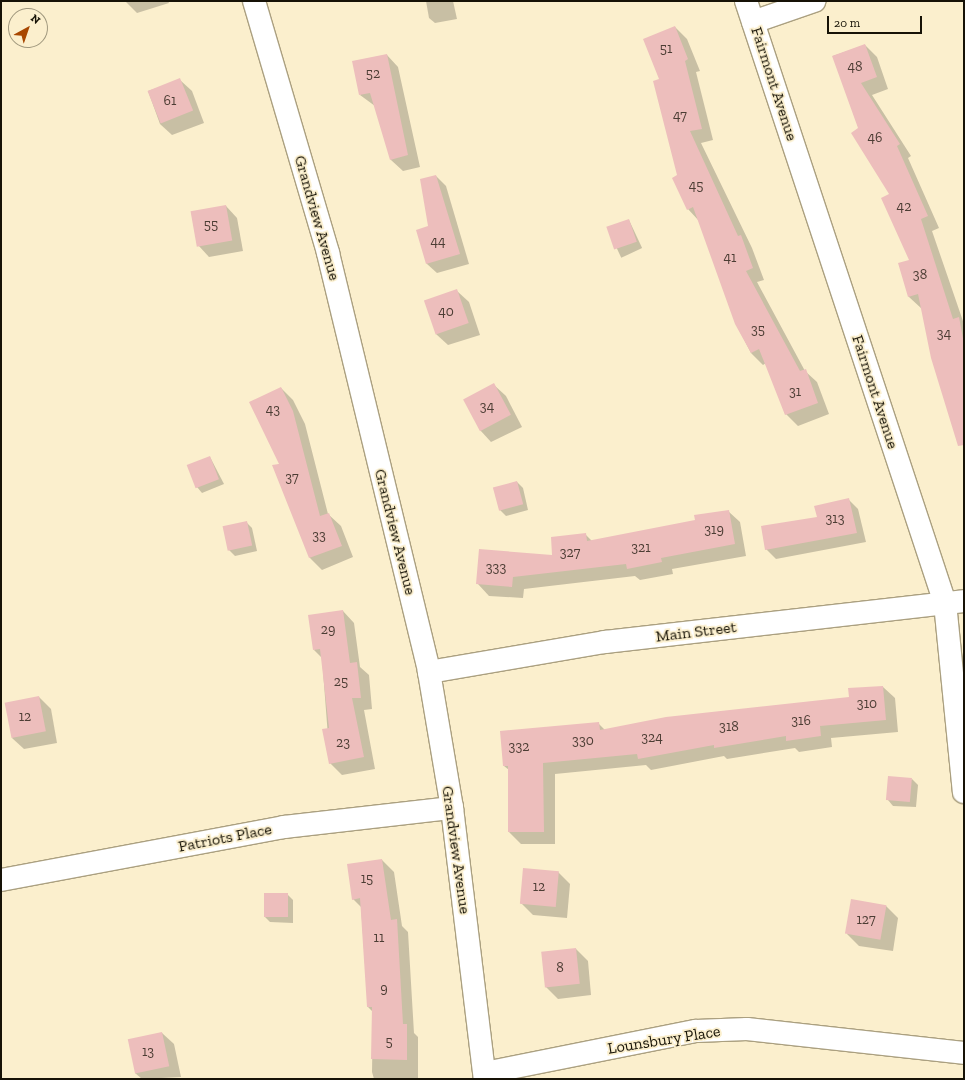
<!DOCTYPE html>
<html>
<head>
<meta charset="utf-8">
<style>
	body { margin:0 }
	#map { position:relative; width:965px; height:1080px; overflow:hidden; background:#fbefcd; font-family:"Zilla Slab",serif }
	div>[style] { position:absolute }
	.shadow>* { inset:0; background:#0003; transform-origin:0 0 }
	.building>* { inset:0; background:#edbebc; transform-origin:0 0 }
	.roads { filter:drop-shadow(1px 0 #aba080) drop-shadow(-1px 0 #aba080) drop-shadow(0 1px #aba080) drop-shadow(0 -1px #aba080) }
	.minor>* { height:22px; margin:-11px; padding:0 11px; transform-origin:11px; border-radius:11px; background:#fff }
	span { translate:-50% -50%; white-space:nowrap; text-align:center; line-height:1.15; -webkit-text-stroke:3.5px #fbefcd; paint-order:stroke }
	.number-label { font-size:14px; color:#4c3d34 }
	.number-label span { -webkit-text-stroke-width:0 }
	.street-label { font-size:16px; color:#161206 }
	.frame { position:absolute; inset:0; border:2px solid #161206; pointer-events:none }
	.north { position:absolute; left:8px; top:8px; width:40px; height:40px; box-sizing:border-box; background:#fbefcd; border:1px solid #9f977d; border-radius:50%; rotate:40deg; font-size:11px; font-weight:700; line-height:16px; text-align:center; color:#161206 }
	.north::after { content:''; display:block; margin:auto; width:14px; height:18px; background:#a84701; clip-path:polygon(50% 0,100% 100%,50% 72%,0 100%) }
	.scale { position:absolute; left:827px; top:16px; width:95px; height:18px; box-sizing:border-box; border:2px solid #161206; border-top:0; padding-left:5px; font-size:12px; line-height:14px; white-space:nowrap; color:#161206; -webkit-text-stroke:3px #fbefcd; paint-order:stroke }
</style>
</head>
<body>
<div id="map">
	<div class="shadow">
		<div style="clip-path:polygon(125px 1px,168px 1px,169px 3px,137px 13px)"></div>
		<div style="clip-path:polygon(426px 1px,453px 1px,457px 19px,435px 23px,429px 18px)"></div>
		<div style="clip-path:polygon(675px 27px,687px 39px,700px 71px,696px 72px,713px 140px,701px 143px,752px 248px,764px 280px,757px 282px,805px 371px,817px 382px,829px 414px,798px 426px,786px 414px,766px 363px,763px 365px,751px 353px,736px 324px,699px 221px,688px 209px,660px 80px)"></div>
		<div style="clip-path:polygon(865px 45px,877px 57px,888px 89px,872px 95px,911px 156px,908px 158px,939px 228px,932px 231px,964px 324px,964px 428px,922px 309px,909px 297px,899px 264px,910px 261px,891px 195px,859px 129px,833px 56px)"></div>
		<div style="clip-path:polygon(387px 55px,398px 67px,420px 167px,403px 171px,391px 160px,375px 106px,360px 95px)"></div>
		<div style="clip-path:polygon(180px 80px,192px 91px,204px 123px,172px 135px,160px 124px,148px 91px)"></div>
		<div style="clip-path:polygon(436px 176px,446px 186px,469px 264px,437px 273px,427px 264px)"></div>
		<div style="clip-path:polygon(226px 206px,237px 218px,243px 251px,209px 257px,198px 245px)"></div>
		<div style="left:629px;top:220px;width:31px;height:23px;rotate:65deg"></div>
		<div style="clip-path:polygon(457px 291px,469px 302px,480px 335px,448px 345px,436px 334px)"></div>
		<div style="clip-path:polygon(494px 385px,506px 396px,522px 427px,491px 442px,480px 430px)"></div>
		<div style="clip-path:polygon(281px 388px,293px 400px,305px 424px,328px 514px,341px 526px,353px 557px,322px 570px,310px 558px,274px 466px,280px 464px)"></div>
		<div style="clip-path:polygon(210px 457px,224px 484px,202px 493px,197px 487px)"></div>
		<div style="clip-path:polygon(517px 482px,523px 488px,528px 510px,506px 516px,500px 510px,495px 488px)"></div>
		<div style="clip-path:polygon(848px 499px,858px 509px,866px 542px,776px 559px,766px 549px)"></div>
		<div style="clip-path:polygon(728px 511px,740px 522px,746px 556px,672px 569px,673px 574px,640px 580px,635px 576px,524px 589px,523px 598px,489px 596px,478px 584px,553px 556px,585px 534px,592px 541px,696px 521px)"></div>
		<div style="clip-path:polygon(246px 522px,252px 528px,257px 551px,235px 556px,229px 550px)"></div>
		<div style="clip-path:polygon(343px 611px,354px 623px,360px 667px,369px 675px,372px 709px,364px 710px,375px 769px,342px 775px,330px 763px,322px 658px,314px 650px)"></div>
		<div style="clip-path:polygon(883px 687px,895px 698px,898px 732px,831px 738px,832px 747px,799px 752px,795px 748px,727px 759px,724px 756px,651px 770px,646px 765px,555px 774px,555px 844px,521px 844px,509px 832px,509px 770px,504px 766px,598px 723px,605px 730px,850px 698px)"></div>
		<div style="clip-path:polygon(39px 697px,51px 709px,57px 743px,24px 749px,12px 738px)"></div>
		<div style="clip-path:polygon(912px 779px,918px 785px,916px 807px,893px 806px,888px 800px)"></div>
		<div style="clip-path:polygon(382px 860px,394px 872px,402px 926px,408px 932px,414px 1033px,418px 1037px,418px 1079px,374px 1079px,372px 1072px,373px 1012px,368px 1007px,361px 907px,353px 899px)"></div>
		<div style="clip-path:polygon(558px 872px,570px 884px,567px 918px,533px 915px,521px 903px)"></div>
		<div style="clip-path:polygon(287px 894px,293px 900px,293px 923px,270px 922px,264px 916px)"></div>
		<div style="clip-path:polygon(852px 901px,886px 906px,898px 918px,893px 951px,859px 946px,847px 934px)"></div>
		<div style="clip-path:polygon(576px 949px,588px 961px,591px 995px,558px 999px,546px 987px,542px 953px)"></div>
		<div style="clip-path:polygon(162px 1033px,174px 1044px,181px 1077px,142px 1079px,135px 1073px)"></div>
	</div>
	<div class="building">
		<div style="clip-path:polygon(675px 26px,688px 59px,685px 61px,702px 129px,690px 131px,738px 236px,741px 235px,753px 268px,746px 271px,800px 371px,806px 369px,818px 403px,785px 415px,759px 349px,751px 353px,735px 324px,693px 207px,687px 210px,672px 178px,677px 175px,653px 81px,659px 79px,643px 39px)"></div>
		<div style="clip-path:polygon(865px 44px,877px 77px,861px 83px,900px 144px,897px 146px,928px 216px,921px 219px,953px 319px,959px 317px,964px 344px,964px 445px,958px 446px,931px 358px,918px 294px,908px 297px,898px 263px,909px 260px,881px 198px,889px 194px,851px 133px,858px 128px,832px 56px)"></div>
		<div style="clip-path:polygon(387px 54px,408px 155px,390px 160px,370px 93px,359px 95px,352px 61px)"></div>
		<div style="left:180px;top:78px;width:35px;height:35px;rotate:68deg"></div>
		<div style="clip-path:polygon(436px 175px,460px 254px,426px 264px,416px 230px,428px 226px,420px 179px)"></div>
		<div style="left:226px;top:205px;width:36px;height:36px;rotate:80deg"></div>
		<div style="left:629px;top:219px;width:24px;height:24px;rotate:71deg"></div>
		<div style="left:457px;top:289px;width:36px;height:35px;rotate:71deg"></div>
		<div style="left:494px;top:383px;width:36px;height:35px;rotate:62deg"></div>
		<div style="clip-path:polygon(281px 387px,293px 411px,320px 516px,329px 513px,342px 546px,309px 558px,272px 465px,279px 464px,249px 402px)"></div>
		<div style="left:210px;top:456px;width:25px;height:25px;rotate:69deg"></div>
		<div style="left:517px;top:481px;width:24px;height:25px;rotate:75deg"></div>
		<div style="clip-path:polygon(849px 498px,857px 533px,765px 550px,761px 526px,817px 517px,814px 506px)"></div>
		<div style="clip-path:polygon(729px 510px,735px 544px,661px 558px,662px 562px,627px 569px,626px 564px,513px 577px,512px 587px,476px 584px,479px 549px,552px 555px,551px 537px,586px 533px,587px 541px,695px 520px,694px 515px)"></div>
		<div style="left:247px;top:521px;width:25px;height:25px;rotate:78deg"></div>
		<div style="clip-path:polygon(343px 610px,350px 663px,357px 662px,361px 698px,352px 698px,364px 757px,329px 764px,322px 729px,329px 728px,320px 649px,313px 650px,308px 615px)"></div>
		<div style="clip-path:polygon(883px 686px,886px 720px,820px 726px,821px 736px,786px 741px,786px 736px,714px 748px,714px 745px,638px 759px,637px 754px,543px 763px,544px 832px,508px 832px,508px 766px,503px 766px,500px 731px,599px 722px,600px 730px,666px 717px,849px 697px,848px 688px)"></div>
		<div style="left:39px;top:696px;width:36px;height:35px;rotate:79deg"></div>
		<div style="left:888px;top:776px;width:24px;height:24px;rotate:5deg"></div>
		<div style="clip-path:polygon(382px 859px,391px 920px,397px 919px,403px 1024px,407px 1024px,407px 1060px,371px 1059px,372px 1007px,367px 1007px,360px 898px,352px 900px,347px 864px)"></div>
		<div style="left:523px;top:868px;width:36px;height:36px;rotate:5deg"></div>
		<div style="left:264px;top:893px;width:24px;height:24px"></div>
		<div style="left:851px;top:899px;width:36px;height:35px;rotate:10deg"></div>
		<div style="left:576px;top:948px;width:36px;height:35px;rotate:84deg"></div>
		<div style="left:162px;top:1032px;width:35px;height:35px;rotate:78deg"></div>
	</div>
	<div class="roads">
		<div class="minor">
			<div style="left:254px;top:1px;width:263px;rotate:73.6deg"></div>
			<div style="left:328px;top:253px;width:431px;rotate:76.4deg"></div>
			<div style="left:429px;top:672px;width:138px;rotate:80.4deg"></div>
			<div style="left:452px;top:808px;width:273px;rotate:83.1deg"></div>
			<div style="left:746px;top:1px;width:634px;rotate:71.71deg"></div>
			<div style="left:945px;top:603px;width:190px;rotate:84.3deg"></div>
			<div style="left:753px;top:22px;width:65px;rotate:-19deg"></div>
			<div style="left:429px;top:672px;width:179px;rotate:-9.7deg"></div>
			<div style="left:605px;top:642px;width:361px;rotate:-6.5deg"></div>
			<div style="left:1px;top:880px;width:288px;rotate:-10.6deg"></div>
			<div style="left:284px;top:827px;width:169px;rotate:-6.5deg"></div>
			<div style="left:485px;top:1073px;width:215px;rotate:-11.3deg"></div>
			<div style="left:696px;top:1031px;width:51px;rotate:-2.2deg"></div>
			<div style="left:747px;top:1029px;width:218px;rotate:6.3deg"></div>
		</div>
	</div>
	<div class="number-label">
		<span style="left:666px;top:49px">51</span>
		<span style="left:855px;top:67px">48</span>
		<span style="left:373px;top:74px">52</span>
		<span style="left:170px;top:101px">61</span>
		<span style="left:680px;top:116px">47</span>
		<span style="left:875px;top:138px">46</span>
		<span style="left:696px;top:186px">45</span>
		<span style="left:904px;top:207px">42</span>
		<span style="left:211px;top:225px">55</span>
		<span style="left:438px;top:242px">44</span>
		<span style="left:730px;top:258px">41</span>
		<span style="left:920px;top:275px">38</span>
		<span style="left:446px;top:312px">40</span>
		<span style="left:758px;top:330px">35</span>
		<span style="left:944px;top:334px">34</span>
		<span style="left:795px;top:392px">31</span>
		<span style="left:487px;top:407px">34</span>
		<span style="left:273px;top:410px">43</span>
		<span style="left:292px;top:478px">37</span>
		<span style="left:835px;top:519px">313</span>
		<span style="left:714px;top:530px">319</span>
		<span style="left:319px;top:536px">33</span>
		<span style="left:641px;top:548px">321</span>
		<span style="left:570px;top:553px">327</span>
		<span style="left:496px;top:568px">333</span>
		<span style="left:328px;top:630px">29</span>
		<span style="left:341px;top:682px">25</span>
		<span style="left:867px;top:704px">310</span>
		<span style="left:25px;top:717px">12</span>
		<span style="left:801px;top:721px">316</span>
		<span style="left:729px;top:727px">318</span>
		<span style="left:652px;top:738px">324</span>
		<span style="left:583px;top:741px">330</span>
		<span style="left:343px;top:743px">23</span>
		<span style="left:519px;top:747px">332</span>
		<span style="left:367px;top:879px">15</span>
		<span style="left:539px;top:887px">12</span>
		<span style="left:866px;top:920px">127</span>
		<span style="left:379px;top:938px">11</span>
		<span style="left:560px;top:968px">8</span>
		<span style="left:384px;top:989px">9</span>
		<span style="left:389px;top:1042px">5</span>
		<span style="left:148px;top:1052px">13</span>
	</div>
	<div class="street-label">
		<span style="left:774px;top:84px;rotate:72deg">Fairmont Avenue</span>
		<span style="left:317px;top:218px;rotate:74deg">Grandview Avenue</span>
		<span style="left:875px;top:392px;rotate:72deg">Fairmont Avenue</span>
		<span style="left:395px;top:532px;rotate:76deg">Grandview Avenue</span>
		<span style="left:696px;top:632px;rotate:-7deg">Main Street</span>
		<span style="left:225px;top:838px;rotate:-11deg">Patriots Place</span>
		<span style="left:456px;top:850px;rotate:82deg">Grandview Avenue</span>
		<span style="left:664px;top:1040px;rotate:-9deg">Lounsbury Place</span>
	</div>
	<div class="frame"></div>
	<div class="north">N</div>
	<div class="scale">20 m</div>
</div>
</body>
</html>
